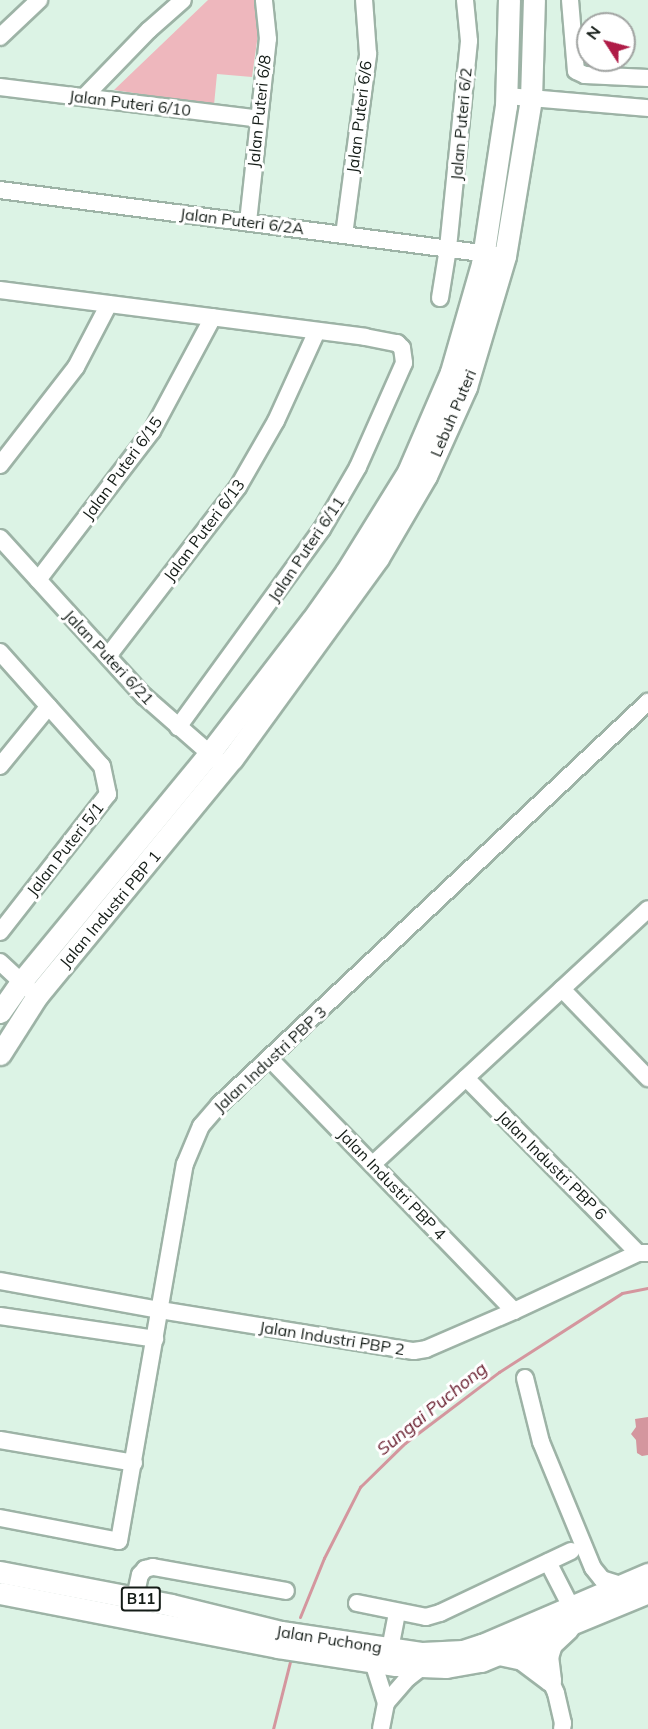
<!DOCTYPE html>
<html>
<head>
<meta charset="utf-8">
<style>
	body { margin:0 }
	#map { position:relative; width:648px; height:1729px; overflow:hidden; background:#dcf3e5; font-family:Mulish,sans-serif }
	div>[style] { position:absolute }
	.green>* { inset:0; background:#eeb7bd }
	.water>* { inset:0; background:#d4969e }
	.stream>* { height:3px; margin:-1.5px; padding:0 1.5px; transform-origin:1.5px; border-radius:1.5px; background:#d4969e }
	.roads { filter:drop-shadow(2px 0 #9db3a6) drop-shadow(-2px 0 #9db3a6) drop-shadow(0 2px #9db3a6) drop-shadow(0 -2px #9db3a6) }
	.minor>* { height:16px; margin:-8px; padding:0 8px; transform-origin:8px; border-radius:8px; background:#fff }
	.major>* { height:21px; margin:-10.5px; padding:0 10.5px; transform-origin:10.5px; border-radius:10.5px; background:#fff }
	span { translate:-50% -50%; white-space:nowrap; text-align:center; line-height:1.15; -webkit-text-stroke:6px #fff; paint-order:stroke }
	.shield-label span { padding:2px 4px; background:#fff; border:2px solid; border-radius:4px; -webkit-text-stroke-width:0 }
	.shield-label { font-size:15px; color:#141c17; font-weight:700 }
	.street-label { font-size:16px; color:#141c17 }
	.water-label { font-size:18px; color:#6a2131; font-style:italic }
	.north { position:absolute; left:576px; top:12px; width:60px; height:60px; box-sizing:border-box; background:#fff; border:2px solid #a1a4a2; border-radius:50%; rotate:306deg; font-size:16px; font-weight:700; line-height:24px; text-align:center; color:#141c17 }
	.north::after { content:''; display:block; margin:auto; width:21px; height:27px; background:#af1c47; clip-path:polygon(50% 0,100% 100%,50% 72%,0 100%) }
</style>
</head>
<body>
<div id="map">
	<div class="green">
		<div style="clip-path:polygon(208px 0,255px 0,258px 34px,252px 77px,217px 74px,214px 105px,114px 90px)"></div>
	</div>
	<div class="water">
		<div style="clip-path:polygon(648px 1417px,648px 1455px,642px 1456px,637px 1453px,636px 1440px,631px 1434px,636px 1427px,635px 1419px)"></div>
	</div>
	<div class="stream">
		<div style="left:300px;top:1617px;width:64px;rotate:-67.9deg"></div>
		<div style="left:324px;top:1558px;width:80px;rotate:-63.1deg"></div>
		<div style="left:360px;top:1487px;width:63px;rotate:-44.4deg"></div>
		<div style="left:405px;top:1443px;width:118px;rotate:-37.1deg"></div>
		<div style="left:499px;top:1372px;width:146px;rotate:-32.7deg"></div>
		<div style="left:622px;top:1293px;width:26px;rotate:-11deg"></div>
		<div style="left:273px;top:1729px;width:73px;rotate:-75.8deg"></div>
	</div>
	<div class="roads">
		<div class="minor">
			<div style="left:570px;top:0;width:71px;rotate:85.2deg"></div>
			<div style="left:576px;top:71px;width:10px;rotate:24deg"></div>
			<div style="left:585px;top:75px;width:63px;rotate:2.7deg"></div>
			<div style="left:0;top:37px;width:54px;rotate:-43.5deg"></div>
			<div style="left:0;top:87px;width:261px;rotate:7deg"></div>
			<div style="left:85px;top:96px;width:92px;rotate:-45.9deg"></div>
			<div style="left:149px;top:30px;width:45px;rotate:-41.4deg"></div>
			<div style="left:507px;top:96px;width:142px;rotate:4.9deg"></div>
			<div style="left:0;top:190px;width:500px;rotate:7.47deg"></div>
			<div style="left:248px;top:222px;width:184px;rotate:-83.8deg"></div>
			<div style="left:268px;top:39px;width:39px;rotate:-96deg"></div>
			<div style="left:344px;top:235px;width:183px;rotate:-82.4deg"></div>
			<div style="left:368px;top:54px;width:54px;rotate:-94.2deg"></div>
			<div style="left:0;top:290px;width:368px;rotate:7.3deg"></div>
			<div style="left:365px;top:337px;width:33px;rotate:11deg"></div>
			<div style="left:397px;top:343px;width:7px;rotate:45deg"></div>
			<div style="left:402px;top:348px;width:15px;rotate:82deg"></div>
			<div style="left:404px;top:363px;width:114px;rotate:113.9deg"></div>
			<div style="left:358px;top:467px;width:72px;rotate:120.1deg"></div>
			<div style="left:322px;top:529px;width:245px;rotate:126deg"></div>
			<div style="left:440px;top:298px;width:51px;rotate:-80.9deg"></div>
			<div style="left:448px;top:248px;width:208px;rotate:-84.2deg"></div>
			<div style="left:469px;top:41px;width:41px;rotate:-95.6deg"></div>
			<div style="left:0;top:465px;width:124px;rotate:-52.2deg"></div>
			<div style="left:76px;top:367px;width:71px;rotate:-62.4deg"></div>
			<div style="left:0;top:538px;width:214px;rotate:47.7deg"></div>
			<div style="left:144px;top:696px;width:97px;rotate:41.2deg"></div>
			<div style="left:38px;top:580px;width:188px;rotate:-52.6deg"></div>
			<div style="left:152px;top:431px;width:129px;rotate:-61.8deg"></div>
			<div style="left:0;top:652px;width:153px;rotate:48.2deg"></div>
			<div style="left:102px;top:766px;width:29px;rotate:78deg"></div>
			<div style="left:108px;top:794px;width:175px;rotate:128deg"></div>
			<div style="left:108px;top:656px;width:213px;rotate:-52.4deg"></div>
			<div style="left:238px;top:487px;width:76px;rotate:-60.1deg"></div>
			<div style="left:276px;top:421px;width:99px;rotate:-65.5deg"></div>
			<div style="left:0;top:766px;width:77px;rotate:-50.8deg"></div>
			<div style="left:0;top:962px;width:41px;rotate:43deg"></div>
			<div style="left:562px;top:989px;width:124px;rotate:46deg"></div>
			<div style="left:270px;top:1059px;width:351px;rotate:45.9deg"></div>
			<div style="left:466px;top:1078px;width:245px;rotate:45.5deg"></div>
			<div style="left:373px;top:1164px;width:375px;rotate:-42.8deg"></div>
			<div style="left:0;top:1281px;width:163px;rotate:10.3deg"></div>
			<div style="left:160px;top:1310px;width:257px;rotate:9.2deg"></div>
			<div style="left:414px;top:1351px;width:12px;rotate:-9deg"></div>
			<div style="left:426px;top:1349px;width:96px;rotate:-23.4deg"></div>
			<div style="left:514px;top:1311px;width:137px;rotate:-25.1deg"></div>
			<div style="left:638px;top:1253px;width:10px"></div>
			<div style="left:0;top:1316px;width:157px;rotate:8.4deg"></div>
			<div style="left:525px;top:1378px;width:66px;rotate:76deg"></div>
			<div style="left:541px;top:1442px;width:136px;rotate:67.6deg"></div>
			<div style="left:593px;top:1568px;width:14px;rotate:51deg"></div>
			<div style="left:602px;top:1579px;width:20px;rotate:18deg"></div>
			<div style="left:0;top:1440px;width:136px;rotate:9.7deg"></div>
			<div style="left:0;top:1518px;width:121px;rotate:10.9deg"></div>
			<div style="left:119px;top:1541px;width:383px;rotate:-80.1deg"></div>
			<div style="left:185px;top:1164px;width:41px;rotate:-67.2deg"></div>
			<div style="left:201px;top:1126px;width:28px;rotate:-49deg"></div>
			<div style="left:219px;top:1105px;width:589px;rotate:-43.21deg"></div>
			<div style="left:548px;top:1562px;width:48px;rotate:62.9deg"></div>
			<div style="left:135px;top:1598px;width:24px;rotate:-78deg"></div>
			<div style="left:140px;top:1575px;width:8px;rotate:-50deg"></div>
			<div style="left:145px;top:1569px;width:8px;rotate:-14deg"></div>
			<div style="left:153px;top:1567px;width:135px;rotate:10.2deg"></div>
			<div style="left:357px;top:1603px;width:70px;rotate:11.5deg"></div>
			<div style="left:426px;top:1617px;width:15px;rotate:-16deg"></div>
			<div style="left:440px;top:1613px;width:145px;rotate:-25.3deg"></div>
			<div style="left:527px;top:1629px;width:70px;rotate:65.6deg"></div>
			<div style="left:556px;top:1693px;width:31px;rotate:77deg"></div>
			<div style="left:563px;top:1723px;width:6px;rotate:99deg"></div>
			<div style="left:390px;top:1649px;width:37px;rotate:-79deg"></div>
			<div style="left:373px;top:1662px;width:43px;rotate:72.4deg"></div>
			<div style="left:386px;top:1703px;width:26px;rotate:101deg"></div>
			<div style="left:386px;top:1703px;width:33px;rotate:-49deg"></div>
			<div style="left:408px;top:1678px;width:18px;rotate:-38deg"></div>
		</div>
		<div class="major">
			<div style="left:0;top:1012px;width:37px;rotate:-55deg"></div>
			<div style="left:21px;top:982px;width:296px;rotate:-50.5deg"></div>
			<div style="left:209px;top:754px;width:169px;rotate:-52.5deg"></div>
			<div style="left:312px;top:620px;width:59px;rotate:-54.7deg"></div>
			<div style="left:346px;top:572px;width:118px;rotate:-58.2deg"></div>
			<div style="left:408px;top:472px;width:109px;rotate:-66.7deg"></div>
			<div style="left:451px;top:372px;width:112px;rotate:-74deg"></div>
			<div style="left:482px;top:264px;width:160px;rotate:-81.4deg"></div>
			<div style="left:506px;top:106px;width:106px;rotate:-88.4deg"></div>
			<div style="left:0;top:1054px;width:69px;rotate:-57.5deg"></div>
			<div style="left:37px;top:996px;width:307px;rotate:-50.6deg"></div>
			<div style="left:232px;top:759px;width:248px;rotate:-54deg"></div>
			<div style="left:378px;top:558px;width:95px;rotate:-59.7deg"></div>
			<div style="left:426px;top:476px;width:98px;rotate:-65.8deg"></div>
			<div style="left:466px;top:387px;width:137px;rotate:-73.4deg"></div>
			<div style="left:505px;top:256px;width:159px;rotate:-80.6deg"></div>
			<div style="left:531px;top:99px;width:99px;rotate:-88.3deg"></div>
			<div style="left:0;top:1572px;width:174px;rotate:10.9deg"></div>
			<div style="left:171px;top:1605px;width:113px;rotate:13.8deg"></div>
			<div style="left:281px;top:1632px;width:143px;rotate:8.5deg"></div>
			<div style="left:422px;top:1653px;width:41px;rotate:-2.8deg"></div>
			<div style="left:463px;top:1651px;width:20px;rotate:-18deg"></div>
			<div style="left:482px;top:1645px;width:181px;rotate:-23.2deg"></div>
			<div style="left:0;top:1593px;width:283px;rotate:11deg"></div>
			<div style="left:278px;top:1647px;width:119px;rotate:8.7deg"></div>
			<div style="left:396px;top:1665px;width:50px;rotate:2.3deg"></div>
			<div style="left:446px;top:1667px;width:36px;rotate:-10deg"></div>
			<div style="left:481px;top:1661px;width:181px;rotate:-22.4deg"></div>
			<div style="left:499px;top:1654px;width:24px;rotate:12deg"></div>
			<div style="left:522px;top:1659px;width:35px;rotate:37deg"></div>
			<div style="left:550px;top:1680px;width:23px;rotate:-97deg"></div>
			<div style="left:547px;top:1657px;width:14px;rotate:-73deg"></div>
			<div style="left:551px;top:1644px;width:23px;rotate:-43deg"></div>
		</div>
	</div>
	<div class="shield-label">
		<span style="left:141px;top:1599px">B11</span>
	</div>
	<div class="street-label">
		<span style="left:130px;top:103px;rotate:7deg">Jalan Puteri 6/10</span>
		<span style="left:259px;top:111px;rotate:-84deg">Jalan Puteri 6/8</span>
		<span style="left:359px;top:117px;rotate:-83deg">Jalan Puteri 6/6</span>
		<span style="left:461px;top:124px;rotate:-85deg">Jalan Puteri 6/2</span>
		<span style="left:242px;top:221px;rotate:7deg">Jalan Puteri 6/2A</span>
		<span style="left:453px;top:413px;rotate:-67deg">Lebuh Puteri</span>
		<span style="left:122px;top:468px;rotate:-54deg">Jalan Puteri 6/15</span>
		<span style="left:204px;top:530px;rotate:-53deg">Jalan Puteri 6/13</span>
		<span style="left:306px;top:549px;rotate:-56deg">Jalan Puteri 6/11</span>
		<span style="left:109px;top:657px;rotate:47deg">Jalan Puteri 6/21</span>
		<span style="left:65px;top:849px;rotate:-52deg">Jalan Puteri 5/1</span>
		<span style="left:110px;top:909px;rotate:-50deg">Jalan Industri PBP 1</span>
		<span style="left:270px;top:1059px;rotate:-43deg">Jalan Industri PBP 3</span>
		<span style="left:552px;top:1165px;rotate:45deg">Jalan Industri PBP 6</span>
		<span style="left:392px;top:1184px;rotate:46deg">Jalan Industri PBP 4</span>
		<span style="left:332px;top:1338px;rotate:9deg">Jalan Industri PBP 2</span>
		<span style="left:329px;top:1639px;rotate:9deg">Jalan Puchong</span>
	</div>
	<div class="water-label">
		<span style="left:432px;top:1409px;rotate:-39deg">Sungai Puchong</span>
	</div>
	<div class="north">N</div>
</div>
</body>
</html>
